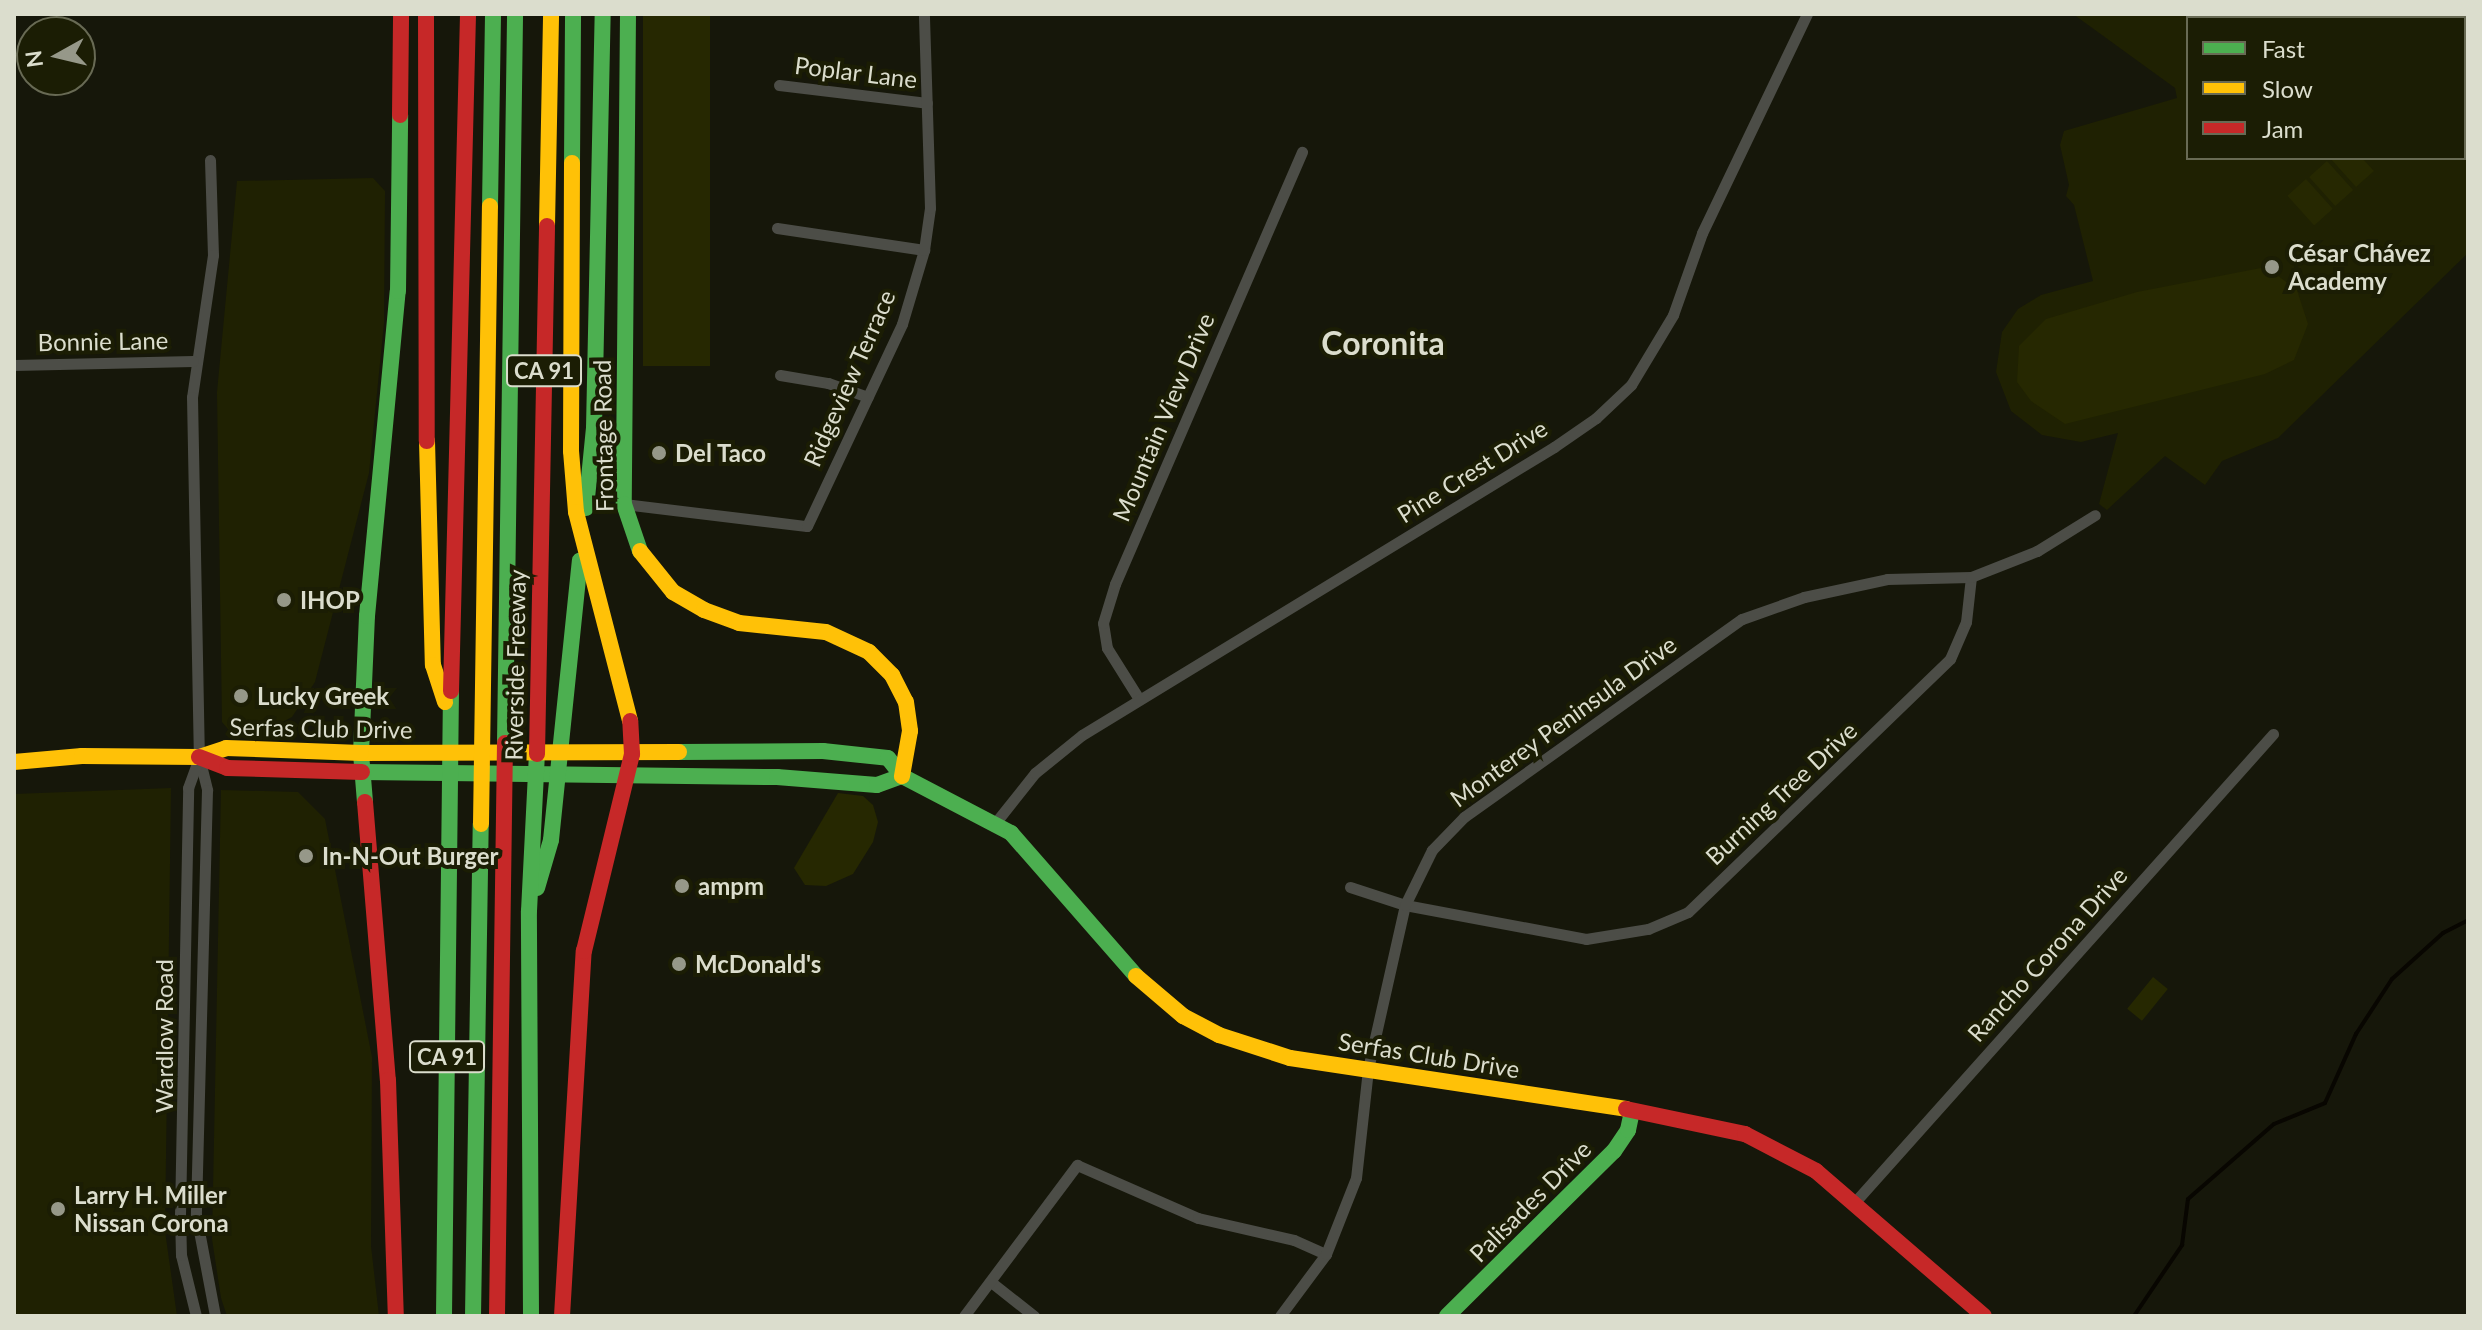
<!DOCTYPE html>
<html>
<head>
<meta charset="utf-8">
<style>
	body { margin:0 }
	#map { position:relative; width:2482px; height:1330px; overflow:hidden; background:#16170a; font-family:Lato,sans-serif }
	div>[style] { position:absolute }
	.built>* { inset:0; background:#1f2102 }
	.green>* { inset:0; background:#262801; transform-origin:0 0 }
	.stream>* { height:4px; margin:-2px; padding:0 2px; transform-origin:2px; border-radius:2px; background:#080601 }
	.street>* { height:11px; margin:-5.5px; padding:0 5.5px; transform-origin:5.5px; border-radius:5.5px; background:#4c4d47 }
	.fast>* { height:16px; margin:-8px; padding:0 8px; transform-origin:8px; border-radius:8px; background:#4caf50 }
	.slow>* { height:16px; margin:-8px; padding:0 8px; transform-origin:8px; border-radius:8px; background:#ffc107 }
	.jam>* { height:16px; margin:-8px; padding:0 8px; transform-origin:8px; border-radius:8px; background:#c62828 }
	.dots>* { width:22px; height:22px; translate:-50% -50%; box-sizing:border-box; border:4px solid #1b1d04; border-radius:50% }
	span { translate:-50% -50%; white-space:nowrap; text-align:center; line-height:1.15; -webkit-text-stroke:8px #1b1d04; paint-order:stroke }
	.shield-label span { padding:2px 6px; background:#1b1d04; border:2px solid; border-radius:6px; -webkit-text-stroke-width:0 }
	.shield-label { font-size:22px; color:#dbddcd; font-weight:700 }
	.street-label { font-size:24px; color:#dbddcd }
	.poi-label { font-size:24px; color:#dbddcd; font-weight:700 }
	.left { translate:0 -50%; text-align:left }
	.district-label { font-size:32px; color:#dbddcd; font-weight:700 }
	.frame { position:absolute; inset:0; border:16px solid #dbddcd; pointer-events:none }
	.legend { position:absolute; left:2186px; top:16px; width:280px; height:144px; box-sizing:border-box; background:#1b1d04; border:2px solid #686a54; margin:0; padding:10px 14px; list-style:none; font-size:24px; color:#dbddcd }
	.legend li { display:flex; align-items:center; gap:16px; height:40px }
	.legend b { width:40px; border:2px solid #686a54 }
	.north { position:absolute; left:16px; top:16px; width:80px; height:80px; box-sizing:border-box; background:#1b1d04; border:2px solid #686a54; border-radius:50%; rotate:262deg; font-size:22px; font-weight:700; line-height:32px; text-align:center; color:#dbddcd }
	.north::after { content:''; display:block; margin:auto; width:28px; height:36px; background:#969889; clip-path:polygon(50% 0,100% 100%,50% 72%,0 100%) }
</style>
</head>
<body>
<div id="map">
	<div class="built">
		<div style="clip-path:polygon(evenodd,2073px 14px,2468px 14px,2468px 253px,2278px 438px,2222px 461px,2205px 485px,2165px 456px,2107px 510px,2099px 504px,2118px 433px,2081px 442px,2042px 435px,2011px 411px,1996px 372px,2002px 332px,2018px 309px,2041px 295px,2093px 281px,2074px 205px,2066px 196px,2069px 185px,2060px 145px,2064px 131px,2177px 98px,2175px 88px,2073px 14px,2188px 18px,2464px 18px,2464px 158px,2188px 158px,2188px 18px)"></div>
		<div style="clip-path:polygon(373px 178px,385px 191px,384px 323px,369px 473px,315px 682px,292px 717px,269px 729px,228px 729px,222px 722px,217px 392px,237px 181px)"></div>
		<div style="clip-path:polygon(171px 788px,165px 1231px,177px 1316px,14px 1316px,14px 794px)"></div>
		<div style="clip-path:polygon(221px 790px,298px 792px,325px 819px,372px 1057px,371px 1246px,379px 1316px,227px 1316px,221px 1298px,212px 1239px)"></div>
	</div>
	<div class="green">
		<div style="left:643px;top:14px;width:67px;height:352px"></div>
		<div style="clip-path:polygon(2330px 158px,2362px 158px,2374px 171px,2356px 187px)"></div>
		<div style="left:2327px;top:161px;width:39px;height:24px;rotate:48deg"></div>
		<div style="left:2306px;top:179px;width:40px;height:25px;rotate:48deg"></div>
		<div style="clip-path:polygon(2266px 267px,2297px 290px,2308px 324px,2294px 360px,2265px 374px,2065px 424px,2031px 401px,2017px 382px,2019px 346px,2046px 319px,2137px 292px)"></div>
		<div style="clip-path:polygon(838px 793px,863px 796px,873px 805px,878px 822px,873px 842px,853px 874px,826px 886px,805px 885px,794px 868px)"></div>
		<div style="left:2153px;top:977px;width:19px;height:41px;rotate:39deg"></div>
	</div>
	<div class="stream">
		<div style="left:2134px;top:1316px;width:86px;rotate:-55.9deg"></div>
		<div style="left:2182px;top:1245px;width:46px;rotate:-82.6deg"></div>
		<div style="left:2188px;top:1199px;width:114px;rotate:-41.1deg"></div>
		<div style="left:2274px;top:1124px;width:55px;rotate:-22.4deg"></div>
		<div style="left:2325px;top:1103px;width:76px;rotate:-65.8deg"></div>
		<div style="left:2356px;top:1034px;width:66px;rotate:-56.8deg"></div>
		<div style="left:2392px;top:979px;width:69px;rotate:-42deg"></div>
		<div style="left:2443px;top:933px;width:28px;rotate:-27deg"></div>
	</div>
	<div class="street">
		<div style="left:779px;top:85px;width:149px;rotate:6.9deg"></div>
		<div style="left:210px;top:160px;width:95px;rotate:88.2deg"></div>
		<div style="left:213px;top:255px;width:144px;rotate:98.4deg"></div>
		<div style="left:192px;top:397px;width:360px;rotate:88.9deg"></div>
		<div style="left:199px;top:757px;width:34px;rotate:76deg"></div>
		<div style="left:207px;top:790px;width:425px;rotate:91.5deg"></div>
		<div style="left:196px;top:1215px;width:103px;rotate:79.3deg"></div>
		<div style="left:777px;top:228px;width:149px;rotate:8.5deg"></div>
		<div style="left:14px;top:365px;width:179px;rotate:-1.3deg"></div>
		<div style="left:780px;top:375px;width:49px;rotate:9.5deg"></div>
		<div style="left:828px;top:383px;width:42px;rotate:19.3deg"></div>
		<div style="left:624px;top:504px;width:184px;rotate:6.9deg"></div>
		<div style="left:807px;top:526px;width:223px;rotate:-64.8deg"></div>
		<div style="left:902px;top:324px;width:77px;rotate:-73.4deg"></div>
		<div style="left:924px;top:250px;width:42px;rotate:-81.9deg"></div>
		<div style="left:930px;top:208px;width:194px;rotate:-91.8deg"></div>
		<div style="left:1139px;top:699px;width:60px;rotate:-122.1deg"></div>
		<div style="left:1107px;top:648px;width:25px;rotate:-99deg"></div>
		<div style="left:1103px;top:623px;width:41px;rotate:-72.9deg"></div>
		<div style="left:1115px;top:584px;width:471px;rotate:-66.6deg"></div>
		<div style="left:996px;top:822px;width:63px;rotate:-51.5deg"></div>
		<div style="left:1035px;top:773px;width:60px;rotate:-39deg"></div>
		<div style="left:1082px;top:735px;width:553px;rotate:-31.39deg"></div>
		<div style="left:1554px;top:447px;width:51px;rotate:-34.6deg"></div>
		<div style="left:1596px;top:418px;width:48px;rotate:-43.3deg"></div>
		<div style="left:1631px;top:385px;width:82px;rotate:-59deg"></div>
		<div style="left:1673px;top:315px;width:87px;rotate:-70.5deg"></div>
		<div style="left:1702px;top:233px;width:243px;rotate:-64.4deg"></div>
		<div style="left:1350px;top:887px;width:58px;rotate:18.1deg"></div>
		<div style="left:1405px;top:905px;width:184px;rotate:10.6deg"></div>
		<div style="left:1586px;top:939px;width:63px;rotate:-9.2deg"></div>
		<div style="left:1648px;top:929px;width:43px;rotate:-23deg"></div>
		<div style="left:1688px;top:912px;width:364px;rotate:-44deg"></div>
		<div style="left:1950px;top:659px;width:40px;rotate:-66.6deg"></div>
		<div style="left:1966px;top:622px;width:45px;rotate:-83.7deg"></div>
		<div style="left:1854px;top:1203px;width:629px;rotate:-48.22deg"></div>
		<div style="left:991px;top:1282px;width:55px;rotate:38.3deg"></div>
		<div style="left:196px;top:1316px;width:63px;rotate:-103.8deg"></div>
		<div style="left:181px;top:1255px;width:40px;rotate:-91.4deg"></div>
		<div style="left:180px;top:1215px;width:427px;rotate:-88.9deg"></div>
		<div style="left:188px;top:788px;width:32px;rotate:-70deg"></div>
		<div style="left:964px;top:1316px;width:189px;rotate:-53.2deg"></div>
		<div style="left:1077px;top:1165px;width:132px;rotate:23.7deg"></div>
		<div style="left:1198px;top:1218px;width:98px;rotate:12.9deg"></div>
		<div style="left:1294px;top:1240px;width:35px;rotate:24deg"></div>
		<div style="left:1280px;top:1316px;width:77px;rotate:-53.4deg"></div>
		<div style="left:1326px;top:1254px;width:82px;rotate:-68.5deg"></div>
		<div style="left:1356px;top:1178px;width:110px;rotate:-83.7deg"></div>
		<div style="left:1368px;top:1069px;width:168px;rotate:-77.3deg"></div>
		<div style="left:1405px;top:905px;width:61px;rotate:-63.9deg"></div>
		<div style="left:1432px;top:850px;width:46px;rotate:-45.9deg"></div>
		<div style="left:1464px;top:817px;width:341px;rotate:-35.5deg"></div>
		<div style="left:1742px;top:619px;width:66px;rotate:-19.5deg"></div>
		<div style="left:1804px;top:597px;width:85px;rotate:-12.2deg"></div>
		<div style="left:1887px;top:579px;width:84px;rotate:-1.4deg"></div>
		<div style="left:1971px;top:577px;width:71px;rotate:-21.5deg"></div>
		<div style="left:2037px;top:551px;width:68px;rotate:-31.8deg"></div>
	</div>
	<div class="fast">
		<div style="left:628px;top:14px;width:490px;rotate:90.5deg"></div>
		<div style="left:624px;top:504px;width:50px;rotate:71.2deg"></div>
		<div style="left:572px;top:163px;width:149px;rotate:-89.6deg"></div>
		<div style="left:490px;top:206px;width:192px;rotate:-89.1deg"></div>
		<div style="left:586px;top:508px;width:80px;rotate:-84.3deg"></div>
		<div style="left:594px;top:428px;width:414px;rotate:-88.8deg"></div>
		<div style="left:505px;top:743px;width:729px;rotate:-89.21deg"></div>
		<div style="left:679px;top:752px;width:144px;rotate:-0.4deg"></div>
		<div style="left:823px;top:751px;width:65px;rotate:6.1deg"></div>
		<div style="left:888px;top:758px;width:23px;rotate:52deg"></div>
		<div style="left:902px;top:776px;width:123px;rotate:27.6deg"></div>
		<div style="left:1011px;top:833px;width:190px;rotate:48.8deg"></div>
		<div style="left:362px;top:772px;width:415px;rotate:0.7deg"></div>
		<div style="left:777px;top:777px;width:100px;rotate:4.6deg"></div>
		<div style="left:877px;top:785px;width:27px;rotate:-20deg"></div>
		<div style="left:365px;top:802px;width:49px;rotate:-94.7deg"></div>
		<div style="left:361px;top:753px;width:137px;rotate:-87.5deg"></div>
		<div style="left:367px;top:616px;width:326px;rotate:-84.6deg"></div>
		<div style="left:398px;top:291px;width:176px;rotate:-89.3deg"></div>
		<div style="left:537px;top:888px;width:50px;rotate:-73.7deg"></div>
		<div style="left:551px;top:840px;width:281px;rotate:-84.1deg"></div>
		<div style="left:444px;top:1316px;width:625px;rotate:-89.36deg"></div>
		<div style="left:473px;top:1316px;width:492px;rotate:-89.1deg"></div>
		<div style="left:531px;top:1316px;width:405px;rotate:-90.3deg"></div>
		<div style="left:529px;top:911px;width:157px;rotate:-87.1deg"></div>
		<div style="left:1447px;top:1316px;width:235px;rotate:-44.7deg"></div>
		<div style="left:1614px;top:1151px;width:25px;rotate:-56deg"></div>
		<div style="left:1628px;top:1130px;width:19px;rotate:-78deg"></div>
	</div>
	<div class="slow">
		<div style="left:572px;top:163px;width:288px;rotate:90.2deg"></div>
		<div style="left:571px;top:451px;width:61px;rotate:85.3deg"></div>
		<div style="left:576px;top:512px;width:216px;rotate:75.5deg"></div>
		<div style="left:547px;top:226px;width:212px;rotate:-88.9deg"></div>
		<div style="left:427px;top:441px;width:224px;rotate:88.5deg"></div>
		<div style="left:433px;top:665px;width:39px;rotate:72deg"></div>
		<div style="left:640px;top:551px;width:53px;rotate:51.2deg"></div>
		<div style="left:673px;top:592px;width:36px;rotate:30deg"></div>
		<div style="left:704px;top:610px;width:37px;rotate:20deg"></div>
		<div style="left:739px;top:623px;width:87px;rotate:5.9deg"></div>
		<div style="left:826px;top:632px;width:47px;rotate:24.9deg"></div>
		<div style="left:869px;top:652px;width:33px;rotate:45deg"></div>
		<div style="left:892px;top:675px;width:30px;rotate:63deg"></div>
		<div style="left:906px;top:702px;width:29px;rotate:82deg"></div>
		<div style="left:910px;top:731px;width:46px;rotate:100.1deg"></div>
		<div style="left:361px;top:753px;width:318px;rotate:-0.2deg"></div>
		<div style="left:14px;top:762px;width:68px;rotate:-5deg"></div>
		<div style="left:82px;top:756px;width:117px;rotate:0.5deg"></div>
		<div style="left:199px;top:757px;width:28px;rotate:-18deg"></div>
		<div style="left:226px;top:748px;width:135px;rotate:2.1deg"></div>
		<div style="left:481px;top:824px;width:618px;rotate:-89.17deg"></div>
		<div style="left:1136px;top:976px;width:62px;rotate:40.4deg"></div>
		<div style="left:1183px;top:1016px;width:41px;rotate:27.8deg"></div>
		<div style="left:1219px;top:1035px;width:75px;rotate:17.9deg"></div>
		<div style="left:1290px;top:1058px;width:340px;rotate:8.6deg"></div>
	</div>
	<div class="jam">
		<div style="left:426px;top:14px;width:427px;rotate:89.9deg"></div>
		<div style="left:400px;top:115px;width:101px;rotate:-89.4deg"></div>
		<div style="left:451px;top:691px;width:677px;rotate:-88.56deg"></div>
		<div style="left:537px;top:754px;width:528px;rotate:-88.91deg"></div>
		<div style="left:199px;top:757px;width:30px;rotate:21deg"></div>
		<div style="left:227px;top:768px;width:135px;rotate:1.7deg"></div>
		<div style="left:365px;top:802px;width:279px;rotate:85.3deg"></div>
		<div style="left:388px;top:1080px;width:236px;rotate:88.1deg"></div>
		<div style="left:1626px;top:1109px;width:122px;rotate:11.9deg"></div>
		<div style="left:1745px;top:1134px;width:80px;rotate:27.5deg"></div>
		<div style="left:1816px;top:1171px;width:222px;rotate:40.8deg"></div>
		<div style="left:497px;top:1316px;width:573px;rotate:-89.2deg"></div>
		<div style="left:562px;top:1316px;width:366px;rotate:-86.6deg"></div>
		<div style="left:584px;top:951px;width:203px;rotate:-76.3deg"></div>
		<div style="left:632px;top:754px;width:33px;rotate:-93deg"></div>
	</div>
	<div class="dots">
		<div style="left:2272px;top:267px;background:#969889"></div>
		<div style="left:659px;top:453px;background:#969889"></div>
		<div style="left:284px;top:600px;background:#969889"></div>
		<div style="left:241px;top:696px;background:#969889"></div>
		<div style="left:306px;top:856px;background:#969889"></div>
		<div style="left:682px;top:886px;background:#969889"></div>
		<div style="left:679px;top:964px;background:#969889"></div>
		<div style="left:58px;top:1209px;background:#969889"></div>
	</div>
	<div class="shield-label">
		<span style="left:544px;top:371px">CA 91</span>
		<span style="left:447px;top:1057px">CA 91</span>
	</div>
	<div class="street-label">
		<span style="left:856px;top:72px;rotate:7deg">Poplar Lane</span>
		<span style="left:103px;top:341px;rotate:-1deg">Bonnie Lane</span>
		<span style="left:849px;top:378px;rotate:-66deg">Ridgeview Terrace</span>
		<span style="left:1163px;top:417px;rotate:-67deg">Mountain View Drive</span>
		<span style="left:603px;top:436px;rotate:-91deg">Frontage Road</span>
		<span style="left:1472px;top:471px;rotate:-32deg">Pine Crest Drive</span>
		<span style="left:515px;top:665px;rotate:-89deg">Riverside Freeway</span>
		<span style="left:1563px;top:721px;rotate:-36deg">Monterey Peninsula Drive</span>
		<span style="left:321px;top:728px;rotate:1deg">Serfas Club Drive</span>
		<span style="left:1781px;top:793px;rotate:-43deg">Burning Tree Drive</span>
		<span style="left:2047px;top:954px;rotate:-48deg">Rancho Corona Drive</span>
		<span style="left:164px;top:1036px;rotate:-90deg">Wardlow Road</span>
		<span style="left:1429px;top:1055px;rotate:9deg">Serfas Club Drive</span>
		<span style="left:1530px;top:1201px;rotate:-45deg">Palisades Drive</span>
	</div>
	<div class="poi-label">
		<span class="left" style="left:2288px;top:267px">César Chávez<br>Academy</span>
		<span class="left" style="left:675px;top:453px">Del Taco</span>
		<span class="left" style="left:300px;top:600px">IHOP</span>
		<span class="left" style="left:257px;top:696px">Lucky Greek</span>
		<span class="left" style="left:322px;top:856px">In-N-Out Burger</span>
		<span class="left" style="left:698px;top:886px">ampm</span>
		<span class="left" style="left:695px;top:964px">McDonald's</span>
		<span class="left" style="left:74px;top:1209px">Larry H. Miller<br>Nissan Corona</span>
	</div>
	<div class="district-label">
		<span style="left:1383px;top:343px">Coronita</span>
	</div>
	<div class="frame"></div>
	<ul class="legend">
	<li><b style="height:10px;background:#4caf50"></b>Fast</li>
	<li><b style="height:10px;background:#ffc107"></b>Slow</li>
	<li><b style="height:10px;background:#c62828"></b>Jam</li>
	</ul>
	<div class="north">N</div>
</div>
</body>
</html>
